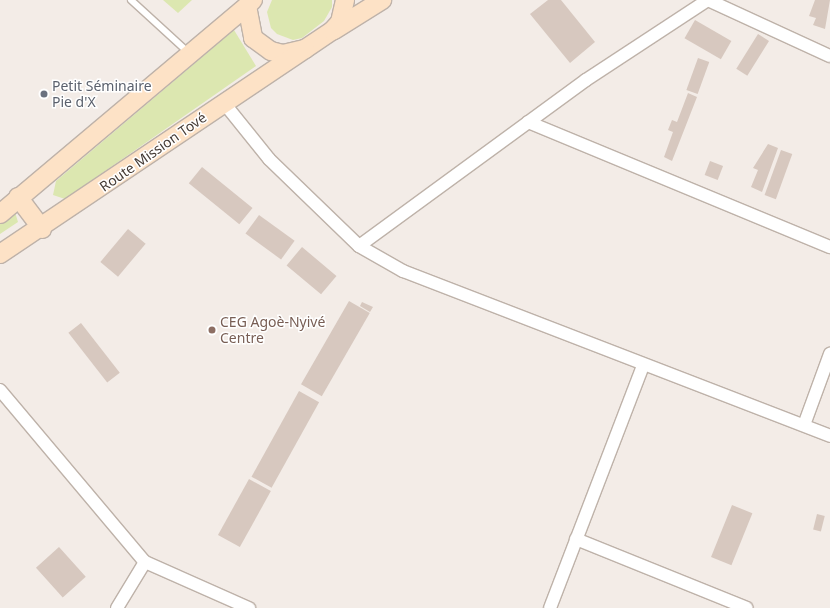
<!DOCTYPE html>
<html>
<head>
<meta charset="utf-8">
<style>
	body { margin:0 }
	#map { position:relative; width:830px; height:608px; overflow:hidden; background:#f3ece7; font-family:"Noto Sans",sans-serif }
	div>[style] { position:absolute }
	.green>* { inset:0; background:#dce7b0 }
	.building>* { inset:0; background:#d7c8bf; transform-origin:0 0 }
	.roads { filter:drop-shadow(1px 0 #beb2a9) drop-shadow(-1px 0 #beb2a9) drop-shadow(0 1px #beb2a9) drop-shadow(0 -1px #beb2a9) }
	.lane>* { height:6px; margin:-3px; padding:0 3px; transform-origin:3px; border-radius:3px; background:#fff }
	.street>* { height:12px; margin:-6px; padding:0 6px; transform-origin:6px; border-radius:6px; background:#fff }
	.secondary>* { height:18px; margin:-9px; padding:0 9px; transform-origin:9px; border-radius:9px; background:#fde2c6 }
	.dots>* { width:11px; height:11px; translate:-50% -50%; box-sizing:border-box; border:2px solid #fff; border-radius:50% }
	span { translate:-50% -50%; white-space:nowrap; text-align:center; line-height:1.15; -webkit-text-stroke:3px #fff; paint-order:stroke }
	.worship-label { font-size:14px; color:#5b616d }
	.left { translate:0 -50%; text-align:left }
	.street-label { font-size:14px; color:#463c36 }
	.education-label { font-size:14px; color:#785e54 }
</style>
</head>
<body>
<div id="map">
	<div class="green">
		<div style="clip-path:polygon(163px 0,192px 0,178px 13px)"></div>
		<div style="clip-path:polygon(272px 0,332px 0,332px 7px,324px 21px,302px 38px,293px 40px,277px 34px,271px 28px,267px 12px)"></div>
		<div style="clip-path:polygon(234px 30px,256px 66px,65px 199px,53px 195px,56px 181px)"></div>
		<div style="clip-path:polygon(15px 212px,18px 222px,0 234px,0 220px)"></div>
	</div>
	<div class="building">
		<div style="clip-path:polygon(548px 0,561px 0,595px 42px,570px 63px,530px 14px)"></div>
		<div style="clip-path:polygon(815px 0,830px 0,825px 29px,813px 25px,816px 18px,809px 16px)"></div>
		<div style="left:695px;top:20px;width:42px;height:21px;rotate:30deg"></div>
		<div style="left:758px;top:34px;width:13px;height:41px;rotate:32deg"></div>
		<div style="left:698px;top:58px;width:12px;height:34px;rotate:20deg"></div>
		<div style="clip-path:polygon(688px 93px,697px 97px,672px 161px,664px 157px,673px 132px,668px 130px,672px 120px,677px 122px)"></div>
		<div style="clip-path:polygon(768px 144px,778px 148px,762px 192px,751px 187px,758px 170px,753px 168px)"></div>
		<div style="left:781px;top:150px;width:12px;height:48px;rotate:20deg"></div>
		<div style="left:710px;top:161px;width:14px;height:15px;rotate:21deg"></div>
		<div style="left:202px;top:167px;width:65px;height:21px;rotate:39deg"></div>
		<div style="left:259px;top:215px;width:44px;height:23px;rotate:36deg"></div>
		<div style="left:128px;top:229px;width:23px;height:43px;rotate:40deg"></div>
		<div style="left:302px;top:247px;width:45px;height:24px;rotate:40deg"></div>
		<div style="left:349px;top:301px;width:24px;height:96px;rotate:30deg"></div>
		<div style="clip-path:polygon(362px 302px,373px 307px,370px 312px,360px 306px)"></div>
		<div style="left:81px;top:323px;width:63px;height:16px;rotate:52deg"></div>
		<div style="left:299px;top:391px;width:23px;height:98px;rotate:29deg"></div>
		<div style="left:249px;top:479px;width:25px;height:64px;rotate:29deg"></div>
		<div style="left:732px;top:505px;width:22px;height:56px;rotate:22deg"></div>
		<div style="left:817px;top:514px;width:8px;height:16px;rotate:14deg"></div>
		<div style="left:59px;top:547px;width:40px;height:31px;rotate:48deg"></div>
	</div>
	<div class="roads">
		<div class="lane">
			<div style="left:131px;top:0;width:77px;rotate:42.4deg"></div>
		</div>
		<div class="street">
			<div style="left:708px;top:0;width:134px;rotate:24.7deg"></div>
			<div style="left:224px;top:103px;width:72px;rotate:51.2deg"></div>
			<div style="left:269px;top:159px;width:125px;rotate:44deg"></div>
			<div style="left:359px;top:246px;width:51px;rotate:29.6deg"></div>
			<div style="left:403px;top:271px;width:458px;rotate:21.1deg"></div>
			<div style="left:528px;top:122px;width:327px;rotate:22.5deg"></div>
			<div style="left:359px;top:246px;width:281px;rotate:-36.2deg"></div>
			<div style="left:586px;top:80px;width:146px;rotate:-33.3deg"></div>
			<div style="left:0;top:390px;width:225px;rotate:49.9deg"></div>
			<div style="left:804px;top:425px;width:76px;rotate:-69.9deg"></div>
			<div style="left:576px;top:539px;width:184px;rotate:22deg"></div>
			<div style="left:117px;top:608px;width:54px;rotate:-58.7deg"></div>
			<div style="left:145px;top:562px;width:114px;rotate:23.9deg"></div>
			<div style="left:550px;top:608px;width:259px;rotate:-69deg"></div>
		</div>
		<div class="secondary">
			<div style="left:253px;top:0;width:8px;rotate:135deg"></div>
			<div style="left:247px;top:6px;width:33px;rotate:79deg"></div>
			<div style="left:253px;top:38px;width:22px;rotate:36deg"></div>
			<div style="left:271px;top:51px;width:12px;rotate:14deg"></div>
			<div style="left:283px;top:54px;width:23px;rotate:-13deg"></div>
			<div style="left:305px;top:49px;width:32px;rotate:-34deg"></div>
			<div style="left:332px;top:31px;width:12px;rotate:-48deg"></div>
			<div style="left:340px;top:22px;width:23px;rotate:-77deg"></div>
			<div style="left:334px;top:30px;width:57px;rotate:-32deg"></div>
			<div style="left:18px;top:197px;width:40px;rotate:53deg"></div>
			<div style="left:0;top:214px;width:323px;rotate:-40.1deg"></div>
			<div style="left:0;top:254px;width:367px;rotate:-33.9deg"></div>
		</div>
	</div>
	<div class="dots">
		<div style="left:44px;top:94px;background:#6b7280"></div>
		<div style="left:212px;top:330px;background:#8d6e63"></div>
	</div>
	<div class="worship-label">
		<span class="left" style="left:52px;top:94px">Petit Séminaire<br>Pie d'X</span>
	</div>
	<div class="street-label">
		<span style="left:153px;top:152px;rotate:-35deg">Route Mission Tové</span>
	</div>
	<div class="education-label">
		<span class="left" style="left:220px;top:330px">CEG Agoè-Nyivé<br>Centre</span>
	</div>
</div>
</body>
</html>
